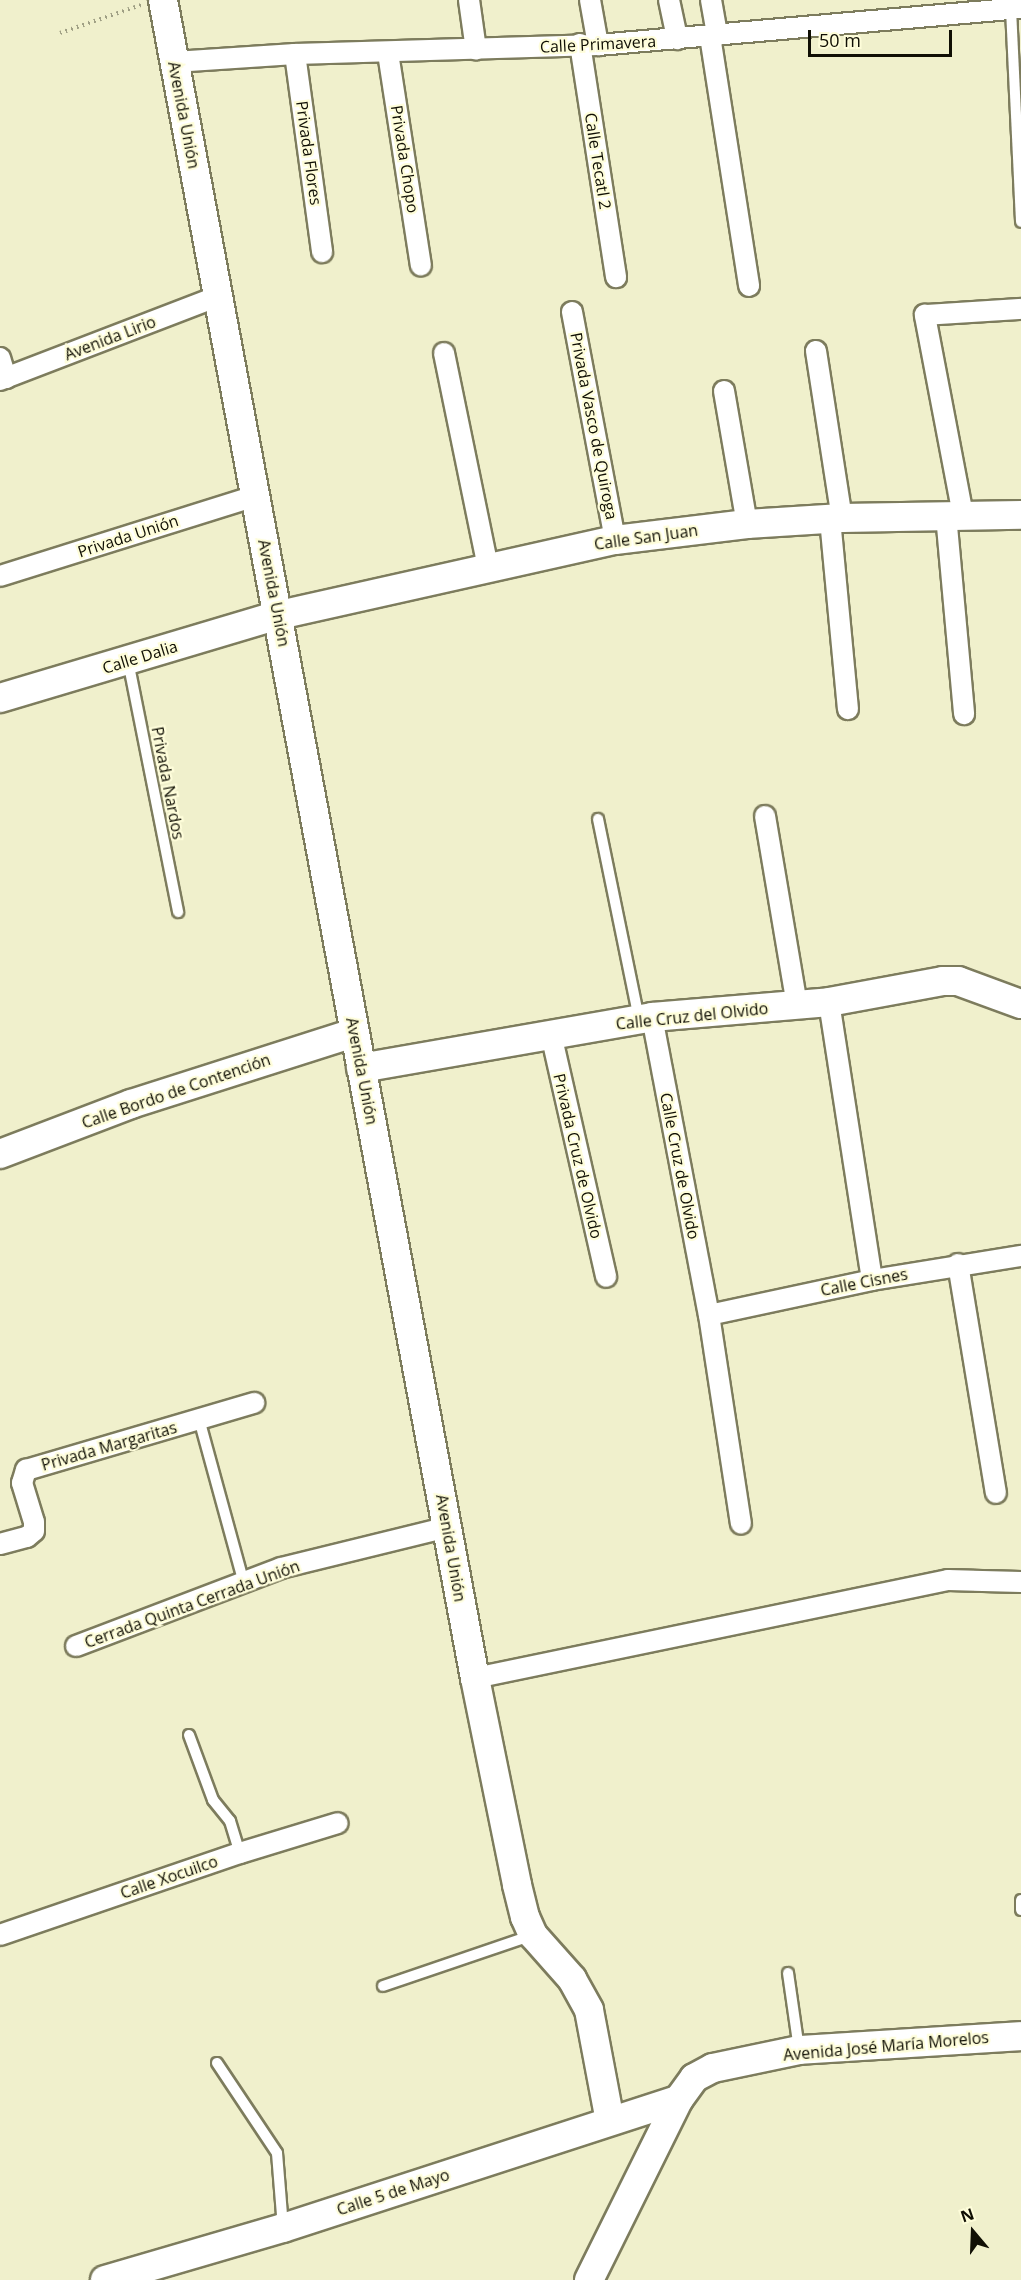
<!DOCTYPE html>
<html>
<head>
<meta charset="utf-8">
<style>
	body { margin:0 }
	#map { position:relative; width:1021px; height:2280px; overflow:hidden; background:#f0f0cc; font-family:"Open Sans",sans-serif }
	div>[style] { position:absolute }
	.path>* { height:4px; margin-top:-2px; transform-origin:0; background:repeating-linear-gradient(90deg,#9f9f84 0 1.5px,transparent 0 6px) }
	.roads { filter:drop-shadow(2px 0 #7d7c5d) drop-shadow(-2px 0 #7d7c5d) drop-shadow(0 2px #7d7c5d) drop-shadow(0 -2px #7d7c5d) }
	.lane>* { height:10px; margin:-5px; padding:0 5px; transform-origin:5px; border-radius:5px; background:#fff }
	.street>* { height:20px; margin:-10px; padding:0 10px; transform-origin:10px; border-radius:10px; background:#fff }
	.secondary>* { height:28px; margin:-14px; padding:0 14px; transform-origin:14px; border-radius:14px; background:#fff }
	span { translate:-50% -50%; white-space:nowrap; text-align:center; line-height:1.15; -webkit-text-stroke:4.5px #fefdda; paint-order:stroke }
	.street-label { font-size:16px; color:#100f04 }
	.north { position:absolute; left:943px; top:2202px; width:60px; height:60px; -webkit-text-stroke:4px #fefdda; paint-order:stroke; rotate:341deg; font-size:16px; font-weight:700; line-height:24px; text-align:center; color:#100f04 }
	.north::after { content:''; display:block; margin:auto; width:21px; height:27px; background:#100f04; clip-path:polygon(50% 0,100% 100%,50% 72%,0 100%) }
	.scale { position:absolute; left:808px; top:30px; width:144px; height:27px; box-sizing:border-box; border:3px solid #100f04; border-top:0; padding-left:8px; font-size:18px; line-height:21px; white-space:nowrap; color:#100f04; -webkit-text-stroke:4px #fefdda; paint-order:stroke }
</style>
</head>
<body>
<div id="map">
	<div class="path">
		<div style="left:60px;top:33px;width:86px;rotate:-19.1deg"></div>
	</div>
	<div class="roads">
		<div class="lane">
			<div style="left:1011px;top:9px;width:213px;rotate:87.3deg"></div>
			<div style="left:128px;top:661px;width:256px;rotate:78.7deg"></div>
			<div style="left:598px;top:819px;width:204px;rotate:78.4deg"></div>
			<div style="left:199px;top:1419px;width:170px;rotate:74.7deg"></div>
			<div style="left:189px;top:1735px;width:69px;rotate:69.7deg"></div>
			<div style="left:213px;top:1800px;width:27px;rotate:51deg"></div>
			<div style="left:230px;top:1821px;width:34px;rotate:73deg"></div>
			<div style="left:1021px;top:1900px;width:10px;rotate:90deg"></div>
			<div style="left:788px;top:1973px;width:77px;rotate:81.8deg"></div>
			<div style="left:383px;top:1986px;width:158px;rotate:-18.8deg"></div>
			<div style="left:217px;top:2063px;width:108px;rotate:56.3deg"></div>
			<div style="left:277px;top:2153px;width:74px;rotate:85.4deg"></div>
		</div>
		<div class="street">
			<div style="left:469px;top:0;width:50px;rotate:82deg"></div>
			<div style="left:590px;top:0;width:46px;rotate:79.9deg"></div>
			<div style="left:669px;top:0;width:40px;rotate:78deg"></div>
			<div style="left:711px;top:0;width:36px;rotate:80deg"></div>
			<div style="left:710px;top:36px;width:253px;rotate:81.1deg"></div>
			<div style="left:580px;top:44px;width:236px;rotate:81.2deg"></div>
			<div style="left:388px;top:53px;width:215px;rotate:81.2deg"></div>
			<div style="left:295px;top:54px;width:200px;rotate:82.2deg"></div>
			<div style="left:174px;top:62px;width:121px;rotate:-3.8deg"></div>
			<div style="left:295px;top:54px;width:303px;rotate:-1.7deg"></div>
			<div style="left:598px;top:45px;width:425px;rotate:-5deg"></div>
			<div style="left:572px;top:312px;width:232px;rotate:79.3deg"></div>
			<div style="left:816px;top:351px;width:169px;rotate:81.2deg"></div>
			<div style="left:444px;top:353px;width:219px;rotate:78.4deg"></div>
			<div style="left:0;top:358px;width:21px;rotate:73deg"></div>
			<div style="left:0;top:380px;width:235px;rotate:-21deg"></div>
			<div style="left:724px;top:391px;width:135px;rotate:80.2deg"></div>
			<div style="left:946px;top:515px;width:200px;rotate:84.8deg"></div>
			<div style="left:963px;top:515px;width:204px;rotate:-100.8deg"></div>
			<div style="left:925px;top:315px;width:96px;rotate:-3.6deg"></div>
			<div style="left:830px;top:519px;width:191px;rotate:84.6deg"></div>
			<div style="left:0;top:576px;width:268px;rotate:-17.4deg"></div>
			<div style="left:765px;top:816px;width:192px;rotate:80.4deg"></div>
			<div style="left:829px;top:1002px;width:281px;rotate:81.2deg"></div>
			<div style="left:652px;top:1017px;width:303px;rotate:79.2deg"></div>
			<div style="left:709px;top:1315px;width:211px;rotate:81.3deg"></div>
			<div style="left:551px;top:1034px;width:249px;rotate:77.2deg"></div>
			<div style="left:958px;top:1264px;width:232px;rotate:80.6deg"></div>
			<div style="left:709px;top:1315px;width:167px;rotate:-12.1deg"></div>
			<div style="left:872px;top:1280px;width:151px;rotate:-9.2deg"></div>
			<div style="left:0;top:1544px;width:28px;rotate:-15deg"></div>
			<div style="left:27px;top:1537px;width:9px;rotate:-41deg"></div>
			<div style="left:34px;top:1531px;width:9px;rotate:-90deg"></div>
			<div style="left:34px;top:1522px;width:41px;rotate:-107.1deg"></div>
			<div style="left:22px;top:1483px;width:14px;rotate:-73deg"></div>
			<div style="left:26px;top:1470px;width:238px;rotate:-16.4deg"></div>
			<div style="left:76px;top:1646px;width:219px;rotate:-20.8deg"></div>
			<div style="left:281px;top:1568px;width:172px;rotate:-13.8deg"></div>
			<div style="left:475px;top:1678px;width:483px;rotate:-11.7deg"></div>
			<div style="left:948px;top:1580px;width:73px;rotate:1.6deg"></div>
			<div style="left:0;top:1935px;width:254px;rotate:-18.9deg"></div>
			<div style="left:240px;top:1853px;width:102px;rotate:-17deg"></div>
		</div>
		<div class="secondary">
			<div style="left:163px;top:0;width:1707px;rotate:79.47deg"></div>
			<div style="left:475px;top:1678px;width:211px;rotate:78.5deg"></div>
			<div style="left:517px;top:1885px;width:33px;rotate:76deg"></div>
			<div style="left:525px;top:1917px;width:20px;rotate:66deg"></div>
			<div style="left:533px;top:1935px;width:59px;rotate:48.4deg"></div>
			<div style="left:572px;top:1979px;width:35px;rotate:61deg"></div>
			<div style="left:589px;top:2010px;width:113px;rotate:79.3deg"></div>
			<div style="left:0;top:698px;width:291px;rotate:-16.6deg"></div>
			<div style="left:279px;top:615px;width:344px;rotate:-12.6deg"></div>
			<div style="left:615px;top:540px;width:133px;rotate:-6.9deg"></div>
			<div style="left:747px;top:524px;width:95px;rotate:-3.6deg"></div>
			<div style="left:842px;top:518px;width:179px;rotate:-1deg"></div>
			<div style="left:361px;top:1068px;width:295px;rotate:-9.9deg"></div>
			<div style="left:652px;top:1017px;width:178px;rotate:-4.8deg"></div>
			<div style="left:829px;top:1002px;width:116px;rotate:-10.4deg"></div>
			<div style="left:943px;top:981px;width:15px"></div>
			<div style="left:958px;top:981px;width:67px;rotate:20.1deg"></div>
			<div style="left:0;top:1154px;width:140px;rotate:-20.9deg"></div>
			<div style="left:131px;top:1104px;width:234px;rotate:-17.7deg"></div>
			<div style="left:105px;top:2280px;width:185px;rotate:-16.3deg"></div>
			<div style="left:283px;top:2228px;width:416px;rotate:-18deg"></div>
			<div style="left:589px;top:2280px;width:202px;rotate:-63.6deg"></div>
			<div style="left:679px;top:2099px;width:26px;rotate:-54deg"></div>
			<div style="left:694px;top:2078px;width:21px;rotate:-28deg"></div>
			<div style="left:713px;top:2068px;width:88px;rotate:-11.8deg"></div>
			<div style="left:799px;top:2050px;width:222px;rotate:-3.6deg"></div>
		</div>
	</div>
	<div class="street-label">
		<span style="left:598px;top:44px;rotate:-3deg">Calle Primavera</span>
		<span style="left:184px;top:115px;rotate:79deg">Avenida Unión</span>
		<span style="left:309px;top:153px;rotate:82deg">Privada Flores</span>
		<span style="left:405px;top:159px;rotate:81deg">Privada Chopo</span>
		<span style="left:598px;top:161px;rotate:81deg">Calle Tecatl 2</span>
		<span style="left:110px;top:338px;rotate:-21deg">Avenida Lirio</span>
		<span style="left:594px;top:426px;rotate:79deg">Privada Vasco de Quiroga</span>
		<span style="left:128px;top:536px;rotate:-18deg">Privada Unión</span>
		<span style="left:646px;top:537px;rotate:-8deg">Calle San Juan</span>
		<span style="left:274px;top:593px;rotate:79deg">Avenida Unión</span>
		<span style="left:140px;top:657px;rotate:-17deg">Calle Dalia</span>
		<span style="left:168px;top:783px;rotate:79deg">Privada Nardos</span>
		<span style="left:692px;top:1016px;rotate:-6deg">Calle Cruz del Olvido</span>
		<span style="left:362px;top:1071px;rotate:79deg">Avenida Unión</span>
		<span style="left:176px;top:1091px;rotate:-19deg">Calle Bordo de Contención</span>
		<span style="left:578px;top:1156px;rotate:77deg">Privada Cruz de Olvido</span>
		<span style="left:680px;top:1166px;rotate:79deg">Calle Cruz de Olvido</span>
		<span style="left:864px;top:1282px;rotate:-11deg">Calle Cisnes</span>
		<span style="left:109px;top:1446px;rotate:-16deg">Privada Margaritas</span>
		<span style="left:451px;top:1548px;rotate:80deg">Avenida Unión</span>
		<span style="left:192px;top:1604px;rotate:-20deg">Cerrada Quinta Cerrada Unión</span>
		<span style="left:169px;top:1877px;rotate:-19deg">Calle Xocuilco</span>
		<span style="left:886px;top:2046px;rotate:-5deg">Avenida José María Morelos</span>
		<span style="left:393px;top:2192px;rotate:-18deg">Calle 5 de Mayo</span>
	</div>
	<div class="north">N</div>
	<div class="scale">50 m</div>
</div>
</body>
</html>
